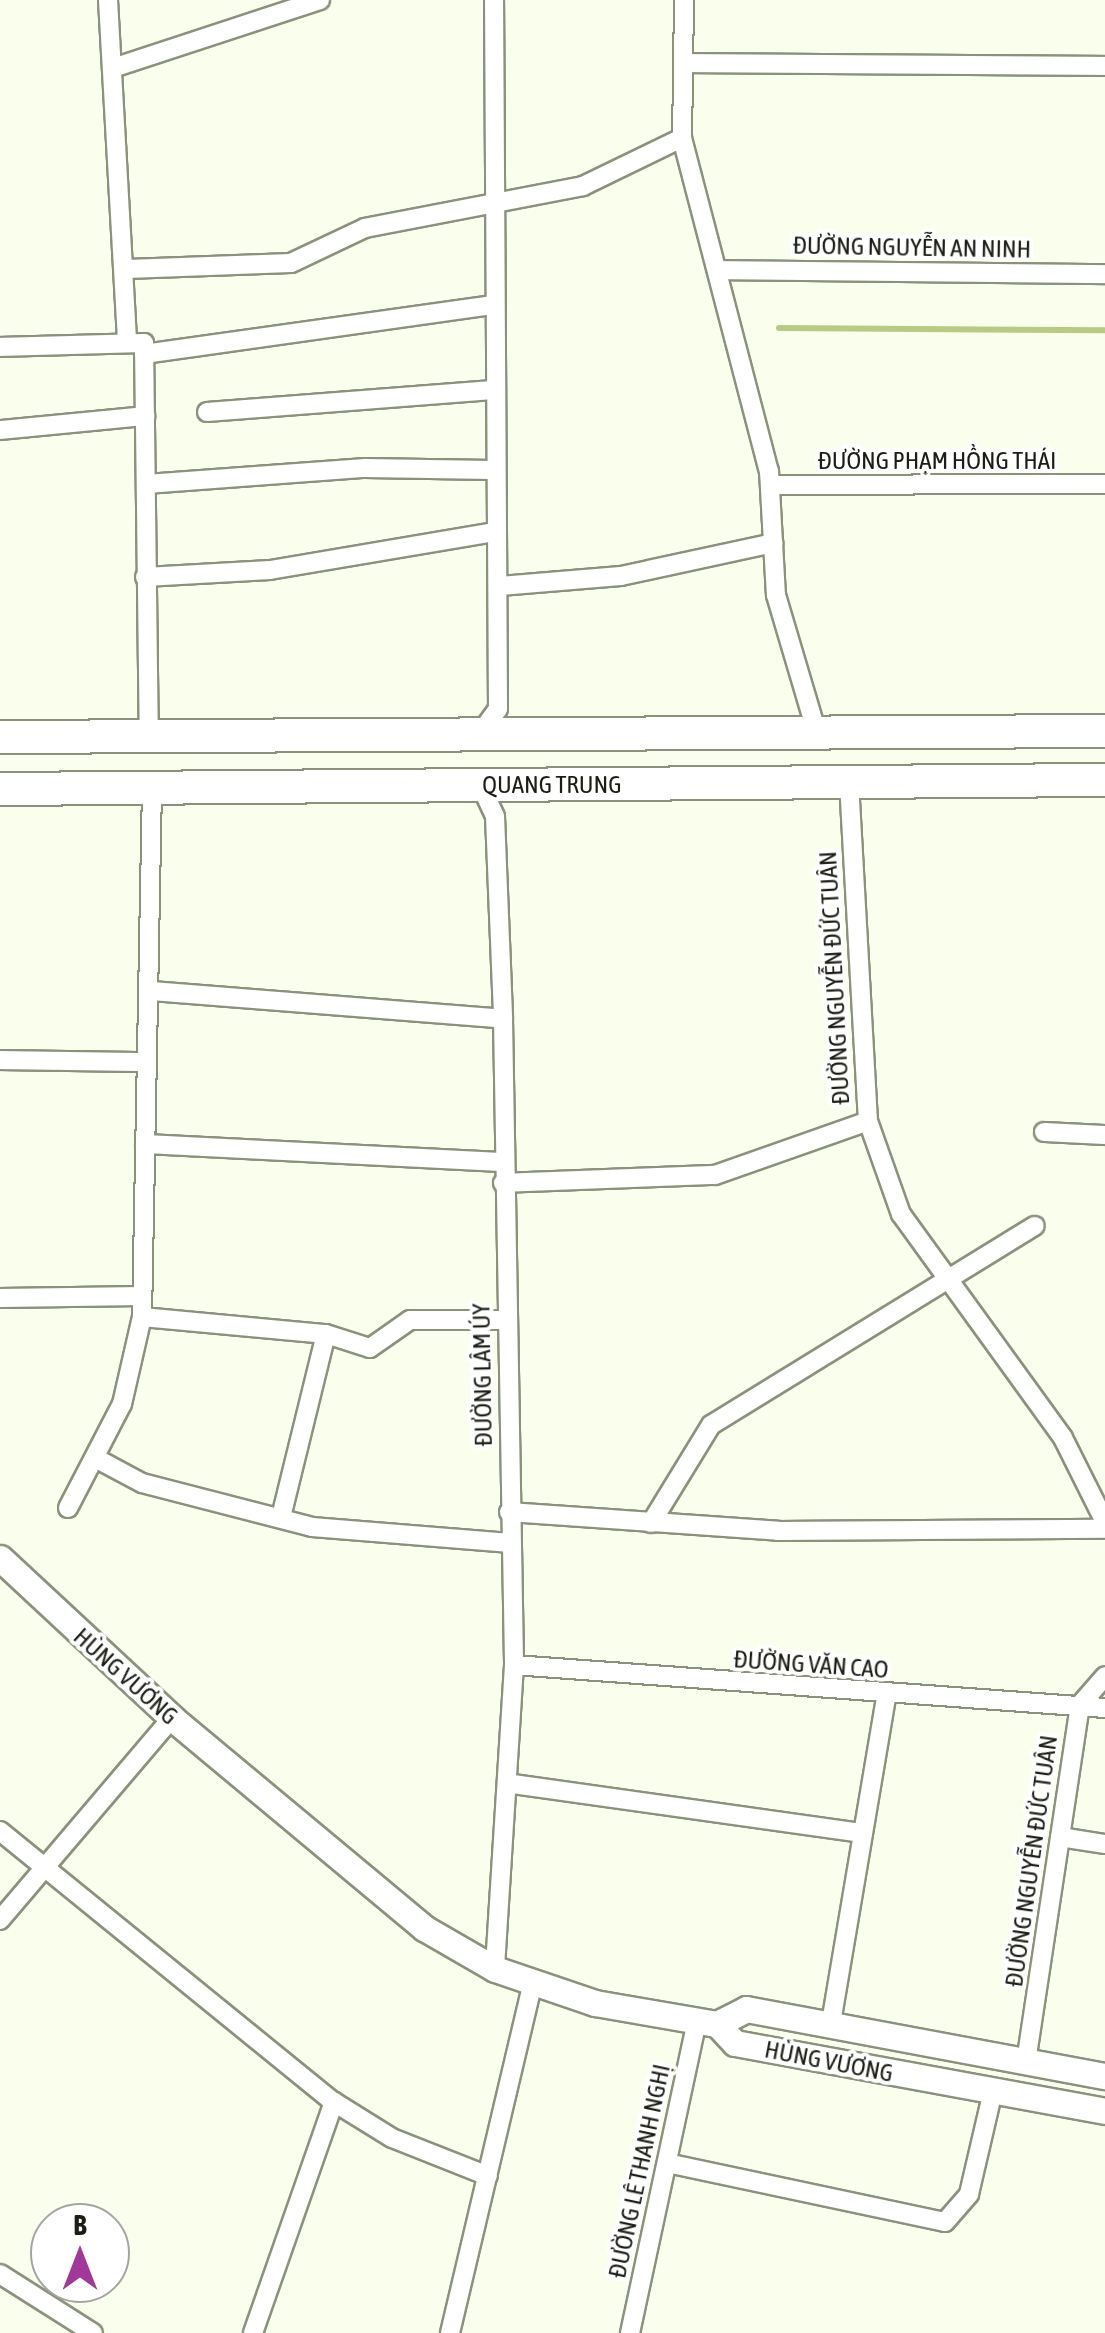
<!DOCTYPE html>
<html>
<head>
<meta charset="utf-8">
<style>
	body { margin:0 }
	#map { position:relative; width:1105px; height:2333px; overflow:hidden; background:#f9ffec; font-family:"Asap Condensed",sans-serif }
	div>[style] { position:absolute }
	.stream>* { height:6px; margin:-3px; padding:0 3px; transform-origin:3px; border-radius:3px; background:#b8cb83 }
	.roads { filter:drop-shadow(2px 0 #8b927c) drop-shadow(-2px 0 #8b927c) drop-shadow(0 2px #8b927c) drop-shadow(0 -2px #8b927c) }
	.street>* { height:18px; margin:-9px; padding:0 9px; transform-origin:9px; border-radius:9px; background:#fff }
	.secondary>* { height:25px; margin:-12.5px; padding:0 12.5px; transform-origin:12.5px; border-radius:12.5px; background:#fff }
	.highway>* { height:32px; margin:-16px; padding:0 16px; transform-origin:16px; border-radius:16px; background:#fff }
	span { translate:-50% -50%; white-space:nowrap; text-align:center; line-height:1.15; -webkit-text-stroke:8px #fff; paint-order:stroke }
	.street-label { font-size:25px; color:#1b1e15 }
	.north { position:absolute; left:30px; top:2203px; width:100px; height:100px; box-sizing:border-box; background:#fff; border:2px solid #a4a5a1; border-radius:50%; rotate:0deg; font-size:28px; font-weight:700; line-height:40px; text-align:center; color:#1b1e15 }
	.north::after { content:''; display:block; margin:auto; width:35px; height:45px; background:#a1389a; clip-path:polygon(50% 0,100% 100%,50% 72%,0 100%) }
</style>
</head>
<body>
<div id="map">
	<div class="stream">
		<div style="left:779px;top:328px;width:326px;rotate:0.4deg"></div>
	</div>
	<div class="roads">
		<div class="street">
			<div style="left:108px;top:0;width:338px;rotate:86.8deg"></div>
			<div style="left:684px;top:0;width:138px;rotate:90.8deg"></div>
			<div style="left:682px;top:138px;width:344px;rotate:75.4deg"></div>
			<div style="left:769px;top:471px;width:124px;rotate:86.8deg"></div>
			<div style="left:776px;top:595px;width:144px;rotate:73.5deg"></div>
			<div style="left:686px;top:63px;width:419px;rotate:0.4deg"></div>
			<div style="left:113px;top:68px;width:218px;rotate:-18.2deg"></div>
			<div style="left:127px;top:269px;width:164px;rotate:-2.1deg"></div>
			<div style="left:291px;top:263px;width:82px;rotate:-25.3deg"></div>
			<div style="left:365px;top:228px;width:222px;rotate:-10.9deg"></div>
			<div style="left:583px;top:186px;width:110px;rotate:-25.9deg"></div>
			<div style="left:718px;top:270px;width:387px;rotate:0.6deg"></div>
			<div style="left:0;top:347px;width:144px;rotate:-1.6deg"></div>
			<div style="left:144px;top:343px;width:393px;rotate:89.3deg"></div>
			<div style="left:144px;top:354px;width:351px;rotate:-8deg"></div>
			<div style="left:207px;top:412px;width:290px;rotate:-4.4deg"></div>
			<div style="left:0;top:430px;width:146px;rotate:-5.5deg"></div>
			<div style="left:146px;top:484px;width:220px;rotate:-4.2deg"></div>
			<div style="left:365px;top:468px;width:128px;rotate:0.9deg"></div>
			<div style="left:770px;top:485px;width:335px;rotate:-0.2deg"></div>
			<div style="left:145px;top:577px;width:125px;rotate:-3.2deg"></div>
			<div style="left:270px;top:570px;width:227px;rotate:-9.6deg"></div>
			<div style="left:500px;top:586px;width:121px;rotate:-4.7deg"></div>
			<div style="left:621px;top:576px;width:156px;rotate:-12.2deg"></div>
			<div style="left:479px;top:735px;width:32px;rotate:-54deg"></div>
			<div style="left:498px;top:709px;width:709px;rotate:-90.32deg"></div>
			<div style="left:849px;top:782px;width:340px;rotate:86.8deg"></div>
			<div style="left:868px;top:1121px;width:99px;rotate:70.5deg"></div>
			<div style="left:901px;top:1214px;width:276px;rotate:54.1deg"></div>
			<div style="left:1063px;top:1438px;width:94px;rotate:63.4deg"></div>
			<div style="left:480px;top:784px;width:35px;rotate:65deg"></div>
			<div style="left:495px;top:816px;width:203px;rotate:87.7deg"></div>
			<div style="left:503px;top:1019px;width:646px;rotate:89.02deg"></div>
			<div style="left:514px;top:1665px;width:305px;rotate:93.6deg"></div>
			<div style="left:151px;top:991px;width:353px;rotate:4.5deg"></div>
			<div style="left:0;top:1060px;width:146px;rotate:0.8deg"></div>
			<div style="left:1044px;top:1132px;width:61px;rotate:2.8deg"></div>
			<div style="left:145px;top:1144px;width:357px;rotate:2.9deg"></div>
			<div style="left:503px;top:1183px;width:212px;rotate:-2.2deg"></div>
			<div style="left:715px;top:1175px;width:162px;rotate:-19.4deg"></div>
			<div style="left:0;top:1298px;width:142px;rotate:-0.8deg"></div>
			<div style="left:142px;top:1317px;width:185px;rotate:5.3deg"></div>
			<div style="left:326px;top:1334px;width:46px;rotate:17.7deg"></div>
			<div style="left:370px;top:1348px;width:49px;rotate:-35deg"></div>
			<div style="left:410px;top:1320px;width:97px"></div>
			<div style="left:99px;top:1460px;width:49px;rotate:28.1deg"></div>
			<div style="left:142px;top:1483px;width:176px;rotate:14.5deg"></div>
			<div style="left:312px;top:1527px;width:199px;rotate:4.6deg"></div>
			<div style="left:68px;top:1508px;width:117px;rotate:-62.6deg"></div>
			<div style="left:122px;top:1404px;width:89px;rotate:-77.1deg"></div>
			<div style="left:142px;top:1317px;width:530px;rotate:-88.92deg"></div>
			<div style="left:509px;top:1512px;width:270px;rotate:4deg"></div>
			<div style="left:778px;top:1531px;width:327px;rotate:-0.4deg"></div>
			<div style="left:281px;top:1517px;width:188px;rotate:-76.2deg"></div>
			<div style="left:651px;top:1523px;width:115px;rotate:-58.5deg"></div>
			<div style="left:711px;top:1425px;width:380px;rotate:-31.6deg"></div>
			<div style="left:514px;top:1665px;width:593px;rotate:4.16deg"></div>
			<div style="left:513px;top:1784px;width:353px;rotate:8deg"></div>
			<div style="left:0;top:1831px;width:430px;rotate:39.1deg"></div>
			<div style="left:334px;top:2102px;width:68px;rotate:31.8deg"></div>
			<div style="left:392px;top:2138px;width:103px;rotate:21.6deg"></div>
			<div style="left:1060px;top:1837px;width:46px;rotate:8.8deg"></div>
			<div style="left:0;top:1920px;width:265px;rotate:-49.6deg"></div>
			<div style="left:831px;top:2023px;width:335px;rotate:-80.4deg"></div>
			<div style="left:1026px;top:2062px;width:361px;rotate:-81.4deg"></div>
			<div style="left:1080px;top:1705px;width:38px;rotate:-49deg"></div>
			<div style="left:667px;top:2163px;width:284px;rotate:12deg"></div>
			<div style="left:945px;top:2222px;width:37px;rotate:-49deg"></div>
			<div style="left:969px;top:2194px;width:106px;rotate:-76.9deg"></div>
			<div style="left:0;top:2274px;width:110px;rotate:32.4deg"></div>
			<div style="left:253px;top:2333px;width:245px;rotate:-70.7deg"></div>
			<div style="left:450px;top:2333px;width:361px;rotate:-76.7deg"></div>
			<div style="left:630px;top:2333px;width:320px;rotate:-77.9deg"></div>
		</div>
		<div class="secondary">
			<div style="left:0;top:1558px;width:235px;rotate:42.9deg"></div>
			<div style="left:172px;top:1718px;width:328px;rotate:39.8deg"></div>
			<div style="left:424px;top:1928px;width:82px;rotate:30deg"></div>
			<div style="left:495px;top:1969px;width:106px;rotate:18.8deg"></div>
			<div style="left:595px;top:2003px;width:124px;rotate:9.8deg"></div>
			<div style="left:717px;top:2024px;width:26px;rotate:47deg"></div>
			<div style="left:735px;top:2043px;width:376px;rotate:10.4deg"></div>
			<div style="left:717px;top:2024px;width:33px;rotate:-27deg"></div>
			<div style="left:746px;top:2009px;width:365px;rotate:10.6deg"></div>
		</div>
		<div class="highway">
			<div style="left:0;top:737px;width:1105px;rotate:-0.31deg"></div>
			<div style="left:0;top:789px;width:1105px;rotate:-0.47deg"></div>
		</div>
	</div>
	<div class="street-label">
		<span style="left:912px;top:247px;rotate:1deg">ĐƯỜNG NGUYỄN AN NINH</span>
		<span style="left:937px;top:460px">ĐƯỜNG PHẠM HỒNG THÁI</span>
		<span style="left:552px;top:784px">QUANG TRUNG</span>
		<span style="left:834px;top:978px;rotate:-93deg">ĐƯỜNG NGUYỄN ĐỨC TUÂN</span>
		<span style="left:482px;top:1375px;rotate:-91deg">ĐƯỜNG LÂM ÚY</span>
		<span style="left:811px;top:1664px;rotate:4deg">ĐƯỜNG VĂN CAO</span>
		<span style="left:126px;top:1676px;rotate:42deg">HÙNG VƯƠNG</span>
		<span style="left:1031px;top:1861px;rotate:-82deg">ĐƯỜNG NGUYỄN ĐỨC TUÂN</span>
		<span style="left:829px;top:2061px;rotate:11deg">HÙNG VƯƠNG</span>
		<span style="left:639px;top:2171px;rotate:-78deg">ĐƯỜNG LÊ THANH NGHỊ</span>
	</div>
	<div class="north">B</div>
</div>
</body>
</html>
